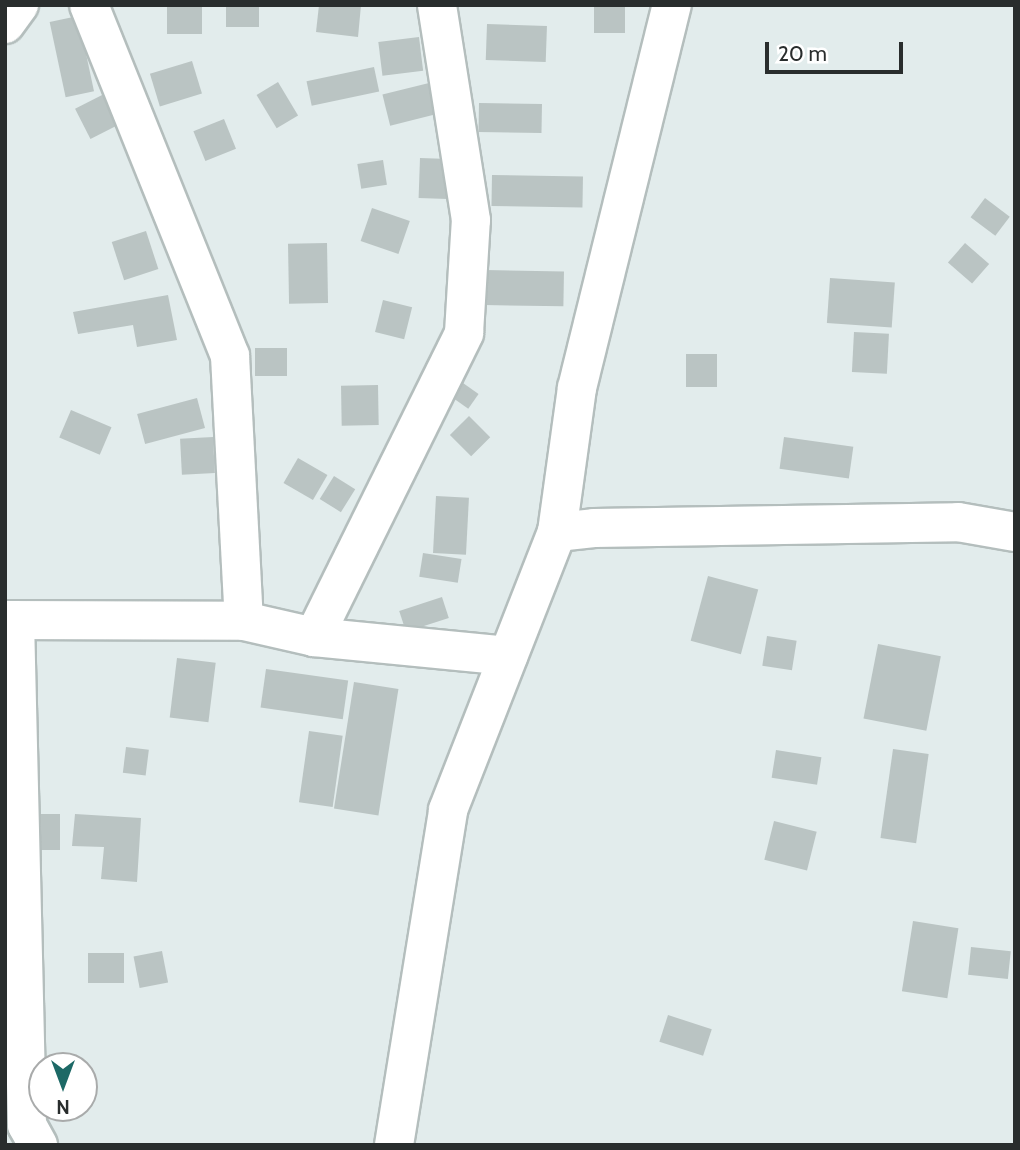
<!DOCTYPE html>
<html>
<head>
<meta charset="utf-8">
<style>
	body { margin:0 }
	#map { position:relative; width:1020px; height:1150px; overflow:hidden; background:#e2ecec; font-family:Cabin,sans-serif }
	div>[style] { position:absolute }
	.building>* { inset:0; background:#bac4c3; transform-origin:0 0 }
	.roads { filter:drop-shadow(2px 0 #b4bebd) drop-shadow(-2px 0 #b4bebd) drop-shadow(0 2px #b4bebd) drop-shadow(0 -2px #b4bebd) }
	.minor>* { height:38px; margin:-19px; padding:0 19px; transform-origin:19px; border-radius:19px; background:#fff }
	span { translate:-50% -50%; white-space:nowrap; text-align:center; line-height:1.15; -webkit-text-stroke:5px #fff; paint-order:stroke }
	.frame { position:absolute; inset:0; border:7px solid #292d2d; pointer-events:none }
	.north { position:absolute; left:28px; top:1052px; width:70px; height:70px; box-sizing:border-box; background:#fff; border:2px solid #a9abab; border-radius:50%; rotate:180deg; font-size:19px; font-weight:700; line-height:28px; text-align:center; color:#292d2d }
	.north::after { content:''; display:block; margin:auto; width:24px; height:32px; background:#1d6966; clip-path:polygon(50% 0,100% 100%,50% 72%,0 100%) }
	.scale { position:absolute; left:765px; top:42px; width:138px; height:32px; box-sizing:border-box; border:4px solid #292d2d; border-top:0; padding-left:9px; font-size:21px; line-height:24px; white-space:nowrap; color:#292d2d; -webkit-text-stroke:5px #fff; paint-order:stroke }
</style>
</head>
<body>
<div id="map">
	<div class="building">
		<div style="left:167px;top:5px;width:35px;height:29px"></div>
		<div style="left:226px;top:5px;width:33px;height:22px"></div>
		<div style="clip-path:polygon(319px 5px,361px 5px,358px 37px,316px 32px)"></div>
		<div style="left:594px;top:5px;width:31px;height:28px"></div>
		<div style="left:78px;top:16px;width:77px;height:29px;rotate:78deg"></div>
		<div style="left:487px;top:24px;width:60px;height:36px;rotate:2deg"></div>
		<div style="left:419px;top:37px;width:34px;height:41px;rotate:83deg"></div>
		<div style="left:192px;top:61px;width:34px;height:44px;rotate:73deg"></div>
		<div style="left:374px;top:67px;width:25px;height:69px;rotate:78deg"></div>
		<div style="left:278px;top:82px;width:39px;height:25px;rotate:59deg"></div>
		<div style="left:429px;top:83px;width:32px;height:48px;rotate:76deg"></div>
		<div style="left:108px;top:92px;width:34px;height:37px;rotate:63deg"></div>
		<div style="left:479px;top:103px;width:63px;height:29px;rotate:1deg"></div>
		<div style="left:224px;top:119px;width:32px;height:33px;rotate:68deg"></div>
		<div style="left:420px;top:158px;width:29px;height:40px;rotate:2deg"></div>
		<div style="left:383px;top:160px;width:25px;height:26px;rotate:81deg"></div>
		<div style="left:492px;top:175px;width:91px;height:31px;rotate:1deg"></div>
		<div style="left:985px;top:198px;width:31px;height:24px;rotate:37deg"></div>
		<div style="left:372px;top:208px;width:40px;height:35px;rotate:19deg"></div>
		<div style="left:146px;top:231px;width:40px;height:36px;rotate:72deg"></div>
		<div style="left:327px;top:243px;width:60px;height:39px;rotate:89deg"></div>
		<div style="left:965px;top:243px;width:32px;height:26px;rotate:41deg"></div>
		<div style="left:485px;top:270px;width:79px;height:35px;rotate:1deg"></div>
		<div style="left:830px;top:278px;width:65px;height:45px;rotate:4deg"></div>
		<div style="clip-path:polygon(168px 295px,177px 340px,137px 347px,133px 325px,78px 334px,73px 312px)"></div>
		<div style="left:383px;top:300px;width:30px;height:33px;rotate:14deg"></div>
		<div style="left:854px;top:332px;width:35px;height:40px;rotate:3deg"></div>
		<div style="left:255px;top:348px;width:32px;height:28px"></div>
		<div style="left:686px;top:354px;width:31px;height:33px"></div>
		<div style="left:463px;top:383px;width:19px;height:18px;rotate:35deg"></div>
		<div style="left:378px;top:385px;width:40px;height:37px;rotate:89deg"></div>
		<div style="left:197px;top:398px;width:31px;height:62px;rotate:75deg"></div>
		<div style="left:71px;top:410px;width:44px;height:30px;rotate:23deg"></div>
		<div style="left:469px;top:416px;width:30px;height:27px;rotate:45deg"></div>
		<div style="left:213px;top:437px;width:36px;height:33px;rotate:87deg"></div>
		<div style="left:784px;top:437px;width:70px;height:32px;rotate:8deg"></div>
		<div style="left:298px;top:458px;width:34px;height:29px;rotate:30deg"></div>
		<div style="left:334px;top:476px;width:25px;height:27px;rotate:32deg"></div>
		<div style="left:436px;top:496px;width:33px;height:57px;rotate:3deg"></div>
		<div style="left:423px;top:553px;width:39px;height:24px;rotate:9deg"></div>
		<div style="left:708px;top:576px;width:52px;height:67px;rotate:15deg"></div>
		<div style="left:442px;top:597px;width:22px;height:45px;rotate:72deg"></div>
		<div style="left:767px;top:636px;width:30px;height:30px;rotate:9deg"></div>
		<div style="left:878px;top:644px;width:64px;height:76px;rotate:11deg"></div>
		<div style="left:177px;top:658px;width:39px;height:60px;rotate:7deg"></div>
		<div style="left:266px;top:669px;width:83px;height:39px;rotate:8deg"></div>
		<div style="left:354px;top:682px;width:45px;height:128px;rotate:9deg"></div>
		<div style="left:309px;top:731px;width:34px;height:72px;rotate:8deg"></div>
		<div style="left:126px;top:747px;width:23px;height:26px;rotate:7deg"></div>
		<div style="left:893px;top:749px;width:36px;height:90px;rotate:8deg"></div>
		<div style="left:776px;top:750px;width:46px;height:28px;rotate:9deg"></div>
		<div style="left:39px;top:814px;width:21px;height:36px"></div>
		<div style="clip-path:polygon(75px 814px,141px 818px,137px 882px,101px 879px,104px 847px,72px 846px)"></div>
		<div style="left:774px;top:821px;width:44px;height:40px;rotate:14deg"></div>
		<div style="left:913px;top:921px;width:46px;height:71px;rotate:9deg"></div>
		<div style="left:971px;top:947px;width:40px;height:28px;rotate:6deg"></div>
		<div style="left:162px;top:951px;width:32px;height:29px;rotate:79deg"></div>
		<div style="left:88px;top:953px;width:36px;height:30px"></div>
		<div style="left:668px;top:1015px;width:46px;height:28px;rotate:18deg"></div>
	</div>
	<div class="roads">
		<div class="minor">
			<div style="left:89px;top:5px;width:378px;rotate:68.1deg"></div>
			<div style="left:230px;top:356px;width:265px;rotate:87deg"></div>
			<div style="left:5px;top:24px;width:24px;rotate:-54deg"></div>
			<div style="left:557px;top:532px;width:37px;rotate:-6deg"></div>
			<div style="left:594px;top:528px;width:364px;rotate:-0.9deg"></div>
			<div style="left:958px;top:522px;width:58px;rotate:10deg"></div>
			<div style="left:5px;top:620px;width:239px;rotate:0.2deg"></div>
			<div style="left:244px;top:621px;width:72px;rotate:12.9deg"></div>
			<div style="left:314px;top:637px;width:195px;rotate:5.6deg"></div>
			<div style="left:15px;top:620px;width:505px;rotate:88.64deg"></div>
			<div style="left:27px;top:1125px;width:23px;rotate:61deg"></div>
			<div style="left:314px;top:637px;width:339px;rotate:-63.7deg"></div>
			<div style="left:464px;top:333px;width:113px;rotate:-86.5deg"></div>
			<div style="left:471px;top:220px;width:218px;rotate:-99deg"></div>
			<div style="left:394px;top:1145px;width:339px;rotate:-80.8deg"></div>
			<div style="left:448px;top:810px;width:299px;rotate:-68.6deg"></div>
			<div style="left:557px;top:532px;width:145px;rotate:-82.1deg"></div>
			<div style="left:577px;top:388px;width:395px;rotate:-76.1deg"></div>
		</div>
	</div>
	<div class="frame"></div>
	<div class="north">N</div>
	<div class="scale">20 m</div>
</div>
</body>
</html>
